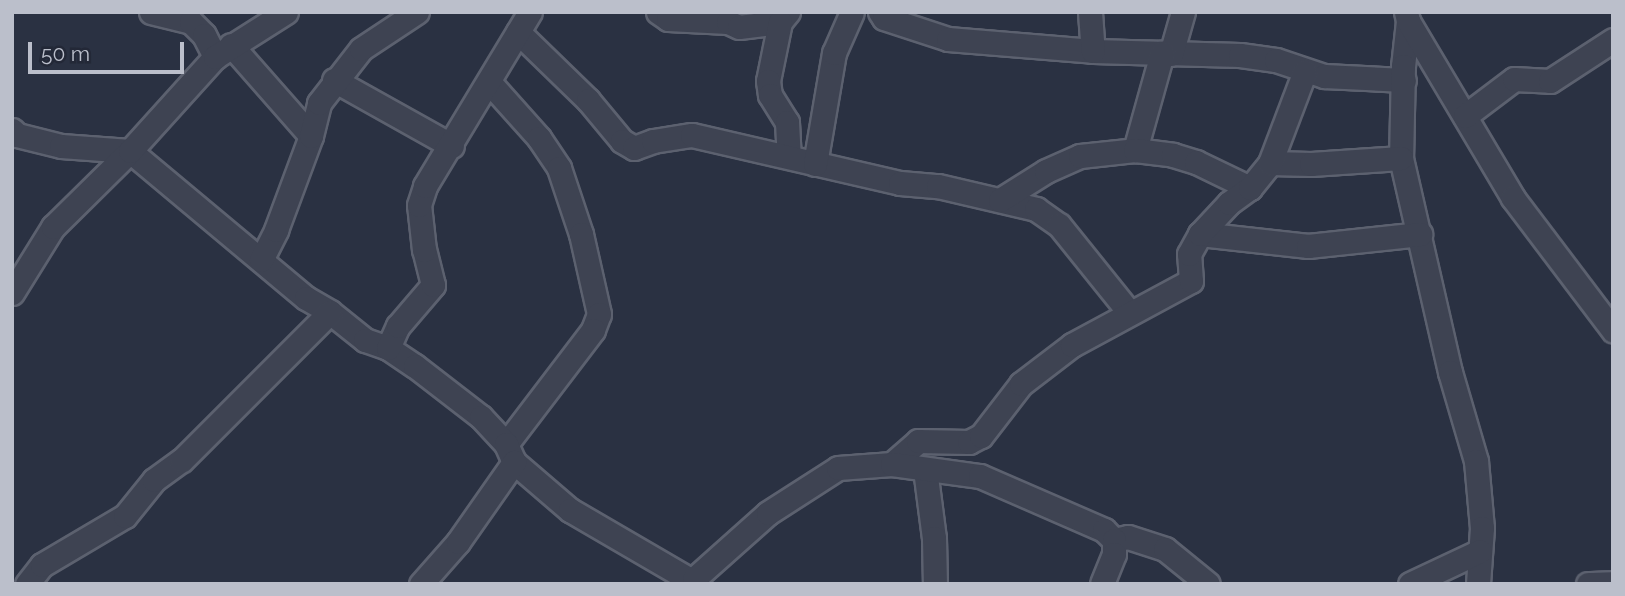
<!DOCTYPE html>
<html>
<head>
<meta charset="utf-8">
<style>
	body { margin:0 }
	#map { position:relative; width:1625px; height:596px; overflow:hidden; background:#2a3142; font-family:Raleway,sans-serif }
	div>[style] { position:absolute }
	.roads { filter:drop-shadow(2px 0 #5c616f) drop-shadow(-2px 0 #5c616f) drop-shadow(0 2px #5c616f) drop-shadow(0 -2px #5c616f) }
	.street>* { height:23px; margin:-11.5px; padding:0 11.5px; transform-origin:11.5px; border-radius:11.5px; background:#3e4352 }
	span { translate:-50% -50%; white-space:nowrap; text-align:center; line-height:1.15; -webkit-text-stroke:6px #232837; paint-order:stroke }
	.frame { position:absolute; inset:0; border:14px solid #bbbfcb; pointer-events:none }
	.scale { position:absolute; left:28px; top:42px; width:156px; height:32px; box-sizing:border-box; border:4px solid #bbbfcb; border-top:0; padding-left:9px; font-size:21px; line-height:24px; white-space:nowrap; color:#bbbfcb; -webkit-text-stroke:5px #232837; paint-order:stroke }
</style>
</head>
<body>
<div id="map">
	<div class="roads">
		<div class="street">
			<div style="left:151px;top:12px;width:41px;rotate:14deg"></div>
			<div style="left:191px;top:22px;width:18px;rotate:45deg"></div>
			<div style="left:204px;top:35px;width:25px;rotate:63deg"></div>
			<div style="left:658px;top:12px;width:12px;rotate:35deg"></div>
			<div style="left:668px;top:19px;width:60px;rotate:2.9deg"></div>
			<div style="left:728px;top:22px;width:12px;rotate:24deg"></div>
			<div style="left:739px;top:27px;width:41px;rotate:-7deg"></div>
			<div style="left:788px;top:12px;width:13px;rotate:129deg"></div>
			<div style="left:780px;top:22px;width:60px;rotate:101.5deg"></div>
			<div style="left:768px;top:81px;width:14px;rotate:82deg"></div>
			<div style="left:770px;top:95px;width:32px;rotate:58deg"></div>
			<div style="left:787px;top:122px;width:34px;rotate:87deg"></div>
			<div style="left:880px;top:12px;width:7px;rotate:56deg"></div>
			<div style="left:884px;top:18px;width:67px;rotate:18.2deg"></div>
			<div style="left:948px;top:39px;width:145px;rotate:4.7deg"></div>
			<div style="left:1093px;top:51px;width:147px;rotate:1.6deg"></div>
			<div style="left:1240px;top:55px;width:36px;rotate:8deg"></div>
			<div style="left:1276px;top:60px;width:51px;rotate:18.4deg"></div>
			<div style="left:1324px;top:76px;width:80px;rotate:2.9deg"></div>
			<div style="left:1090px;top:12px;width:39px;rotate:86deg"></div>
			<div style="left:1406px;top:12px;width:9px;rotate:77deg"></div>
			<div style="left:1408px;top:21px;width:45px;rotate:96.3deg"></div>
			<div style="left:1403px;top:66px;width:92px;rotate:91.2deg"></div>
			<div style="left:1401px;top:158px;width:220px;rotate:77.1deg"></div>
			<div style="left:1450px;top:372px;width:93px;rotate:73.7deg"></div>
			<div style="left:1476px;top:461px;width:67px;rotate:84.9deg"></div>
			<div style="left:1482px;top:528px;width:56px;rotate:94.1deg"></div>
			<div style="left:1408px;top:21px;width:206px;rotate:59.3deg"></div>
			<div style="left:1513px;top:198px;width:166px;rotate:52.9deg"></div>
			<div style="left:518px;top:32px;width:98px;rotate:44.2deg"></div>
			<div style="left:588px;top:100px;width:53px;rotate:50.3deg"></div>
			<div style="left:622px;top:141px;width:14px;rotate:30deg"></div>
			<div style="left:634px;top:148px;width:20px;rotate:-20deg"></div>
			<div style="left:653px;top:141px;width:39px;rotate:-9deg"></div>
			<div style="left:692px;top:135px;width:213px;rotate:13deg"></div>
			<div style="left:900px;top:183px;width:38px;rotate:5deg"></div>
			<div style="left:938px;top:186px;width:101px;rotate:13.2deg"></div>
			<div style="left:1036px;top:209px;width:28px;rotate:35deg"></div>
			<div style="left:1059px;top:225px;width:112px;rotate:51.2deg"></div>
			<div style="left:231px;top:45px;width:121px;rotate:48.7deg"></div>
			<div style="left:1171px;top:54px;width:44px;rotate:-74.1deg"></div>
			<div style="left:334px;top:80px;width:135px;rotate:29.2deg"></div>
			<div style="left:489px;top:82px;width:75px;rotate:48.2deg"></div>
			<div style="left:539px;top:138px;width:36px;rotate:56deg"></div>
			<div style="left:559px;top:168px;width:70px;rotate:71.6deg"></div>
			<div style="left:581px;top:234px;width:82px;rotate:77.3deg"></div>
			<div style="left:599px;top:314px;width:17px;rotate:111deg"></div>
			<div style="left:593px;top:330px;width:143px;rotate:127.3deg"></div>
			<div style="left:1465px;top:116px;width:61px;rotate:-37.1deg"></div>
			<div style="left:1514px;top:79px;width:36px;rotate:3deg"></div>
			<div style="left:1550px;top:81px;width:75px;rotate:-33.1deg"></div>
			<div style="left:12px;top:130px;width:7px;rotate:45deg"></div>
			<div style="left:17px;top:135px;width:45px;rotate:14deg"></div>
			<div style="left:61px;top:146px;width:69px;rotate:4.1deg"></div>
			<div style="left:130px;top:151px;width:229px;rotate:39.9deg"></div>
			<div style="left:306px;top:298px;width:28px;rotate:30deg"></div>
			<div style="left:330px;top:312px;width:45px;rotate:38.7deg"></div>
			<div style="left:365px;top:340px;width:24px;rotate:19deg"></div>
			<div style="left:388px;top:348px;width:32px;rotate:34deg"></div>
			<div style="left:415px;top:366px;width:83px;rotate:37.7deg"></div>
			<div style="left:481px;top:417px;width:37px;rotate:47deg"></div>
			<div style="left:506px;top:444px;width:20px;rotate:66deg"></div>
			<div style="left:514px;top:462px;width:74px;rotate:40.6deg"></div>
			<div style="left:570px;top:510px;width:147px;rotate:30.2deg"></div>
			<div style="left:1135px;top:150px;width:101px;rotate:-74.4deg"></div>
			<div style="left:1270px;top:163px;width:41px;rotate:1.4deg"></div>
			<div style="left:1311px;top:164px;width:90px;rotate:-3.8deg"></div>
			<div style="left:815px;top:164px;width:113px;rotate:-80.3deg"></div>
			<div style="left:834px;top:53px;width:45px;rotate:-66.3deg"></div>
			<div style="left:1000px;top:200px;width:54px;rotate:-32.2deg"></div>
			<div style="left:1046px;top:171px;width:37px;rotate:-24deg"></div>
			<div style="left:1080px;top:156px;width:55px;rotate:-6.2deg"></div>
			<div style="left:1135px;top:150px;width:38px;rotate:7deg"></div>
			<div style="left:1173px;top:155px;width:24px;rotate:17deg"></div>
			<div style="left:1196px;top:162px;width:60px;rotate:25.7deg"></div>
			<div style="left:1200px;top:234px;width:109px;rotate:6.3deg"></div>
			<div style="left:1308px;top:246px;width:113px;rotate:-6.1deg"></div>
			<div style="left:261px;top:260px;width:34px;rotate:-63deg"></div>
			<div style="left:276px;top:230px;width:100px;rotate:-69.6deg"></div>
			<div style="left:311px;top:136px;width:34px;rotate:-76deg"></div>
			<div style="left:319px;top:103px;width:68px;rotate:-52.1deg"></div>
			<div style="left:361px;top:49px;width:67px;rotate:-33.5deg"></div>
			<div style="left:12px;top:293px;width:78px;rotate:-58.2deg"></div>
			<div style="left:53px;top:227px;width:108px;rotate:-44.6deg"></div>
			<div style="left:130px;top:151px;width:127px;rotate:-47.9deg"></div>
			<div style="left:215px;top:57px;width:84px;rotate:-32.4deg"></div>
			<div style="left:388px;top:348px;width:24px;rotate:-66deg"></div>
			<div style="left:398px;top:326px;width:54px;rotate:-49.5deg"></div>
			<div style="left:433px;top:285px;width:36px;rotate:-104deg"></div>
			<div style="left:424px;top:250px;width:45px;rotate:-96.3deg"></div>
			<div style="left:419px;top:205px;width:20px;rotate:-72deg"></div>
			<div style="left:425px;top:186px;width:203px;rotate:-58.9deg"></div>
			<div style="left:892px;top:464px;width:35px;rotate:-41deg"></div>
			<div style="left:918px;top:441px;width:51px;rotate:1.1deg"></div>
			<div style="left:969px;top:442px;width:13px;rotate:-27deg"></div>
			<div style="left:981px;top:436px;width:66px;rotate:-52.4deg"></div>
			<div style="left:1021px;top:384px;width:64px;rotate:-37.4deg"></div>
			<div style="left:1072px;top:345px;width:135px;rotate:-28.3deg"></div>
			<div style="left:1191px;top:281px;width:27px;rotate:-94deg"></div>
			<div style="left:1189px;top:254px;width:23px;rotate:-61deg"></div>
			<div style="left:1200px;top:234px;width:42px;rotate:-46.9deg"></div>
			<div style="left:1229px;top:203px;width:26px;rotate:-36deg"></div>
			<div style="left:1250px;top:188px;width:32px;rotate:-51deg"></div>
			<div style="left:1270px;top:163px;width:98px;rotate:-69.2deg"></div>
			<div style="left:925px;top:469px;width:70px;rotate:82.6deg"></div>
			<div style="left:934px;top:538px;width:46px;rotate:88.8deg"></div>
			<div style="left:1114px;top:540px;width:14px;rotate:-12deg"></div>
			<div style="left:1128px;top:537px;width:39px;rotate:18deg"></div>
			<div style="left:1165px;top:549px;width:55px;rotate:39.1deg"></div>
			<div style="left:694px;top:579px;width:99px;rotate:-41.7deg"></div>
			<div style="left:768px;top:513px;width:83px;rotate:-32.7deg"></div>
			<div style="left:838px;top:468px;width:54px;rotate:-4.2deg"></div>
			<div style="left:892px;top:464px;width:89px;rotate:7.8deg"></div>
			<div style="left:980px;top:476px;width:135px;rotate:23.5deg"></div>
			<div style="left:1104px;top:530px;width:14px;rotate:45deg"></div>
			<div style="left:1114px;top:540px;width:14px;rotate:90deg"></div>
			<div style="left:1114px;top:554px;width:32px;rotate:112deg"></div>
			<div style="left:27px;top:584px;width:24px;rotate:-52deg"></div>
			<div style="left:42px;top:565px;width:96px;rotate:-30.6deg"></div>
			<div style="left:125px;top:516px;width:46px;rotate:-51.1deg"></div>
			<div style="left:154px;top:480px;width:34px;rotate:-36deg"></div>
			<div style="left:182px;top:460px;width:209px;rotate:-45deg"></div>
			<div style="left:421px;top:584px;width:56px;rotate:-48.6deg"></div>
			<div style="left:458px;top:542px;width:98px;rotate:-55deg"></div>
			<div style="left:1410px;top:584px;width:77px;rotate:-25.2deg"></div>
			<div style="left:1588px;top:584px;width:25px;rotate:-2deg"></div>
		</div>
	</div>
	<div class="frame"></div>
	<div class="scale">50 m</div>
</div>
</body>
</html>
